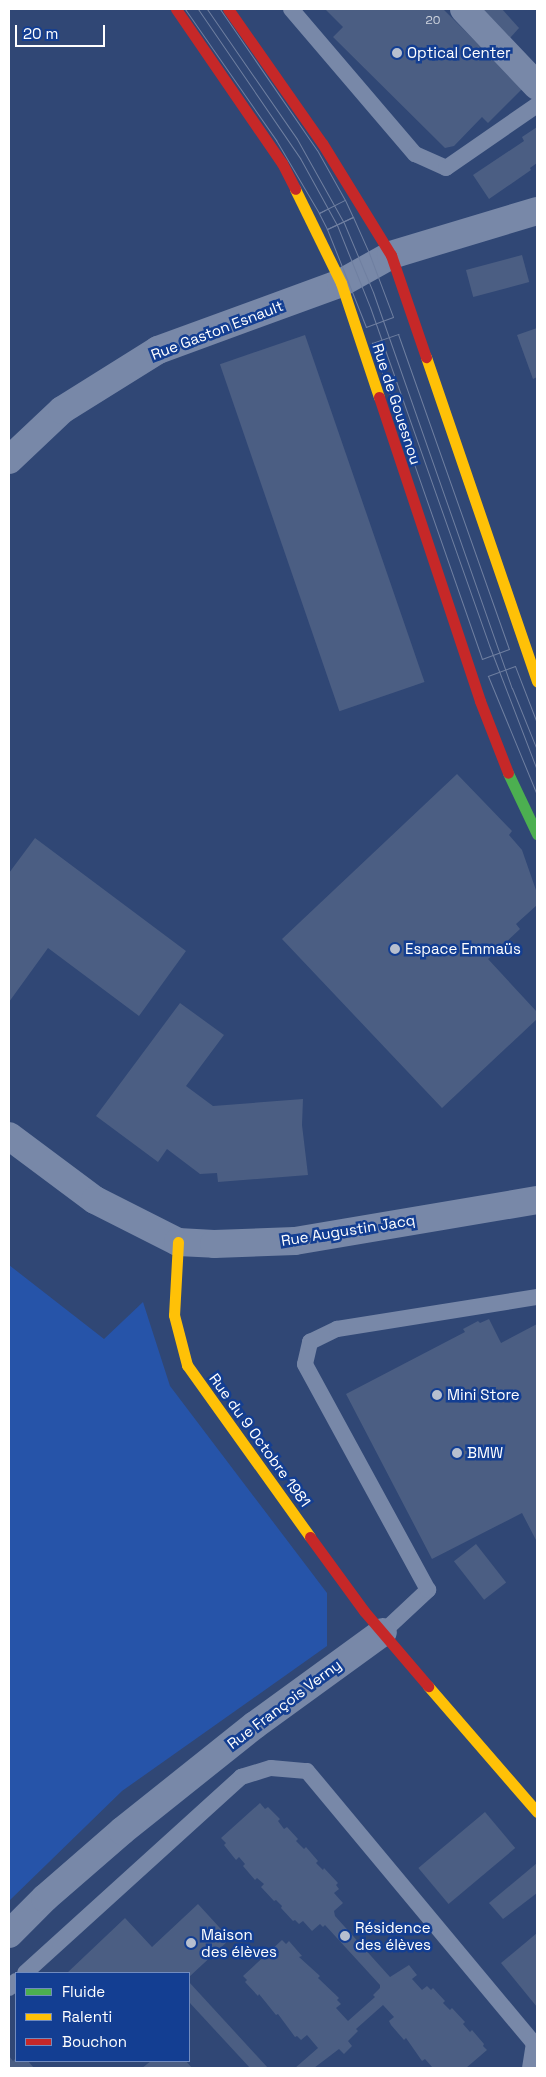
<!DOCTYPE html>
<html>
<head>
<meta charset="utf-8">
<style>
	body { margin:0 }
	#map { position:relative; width:546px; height:2077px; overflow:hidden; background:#304775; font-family:"Space Grotesk",sans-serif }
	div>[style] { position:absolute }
	.green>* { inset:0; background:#2654a9 }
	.building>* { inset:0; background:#4b5e83; transform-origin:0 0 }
	.lane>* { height:16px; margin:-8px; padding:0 8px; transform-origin:8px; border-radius:8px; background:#7888a8 }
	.street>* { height:28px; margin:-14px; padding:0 14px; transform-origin:14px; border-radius:14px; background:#7888a8 }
	.fast>* { height:11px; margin:-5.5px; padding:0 5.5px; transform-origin:5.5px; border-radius:5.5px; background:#4caf50 }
	.slow>* { height:11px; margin:-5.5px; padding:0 5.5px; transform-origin:5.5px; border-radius:5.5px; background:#ffc107 }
	.jam>* { height:11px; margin:-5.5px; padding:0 5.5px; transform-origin:5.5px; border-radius:5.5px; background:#c62828 }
	.tram>* { height:1px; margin:-0.5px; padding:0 0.5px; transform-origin:0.5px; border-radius:0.5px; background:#6f7fa0 }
	.dots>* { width:14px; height:14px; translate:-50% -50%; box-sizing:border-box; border:2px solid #133e92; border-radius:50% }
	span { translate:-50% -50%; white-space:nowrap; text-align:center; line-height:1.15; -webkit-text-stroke:5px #133e92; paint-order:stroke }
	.number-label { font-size:12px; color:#d2d7e0 }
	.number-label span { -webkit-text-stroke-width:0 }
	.poi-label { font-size:15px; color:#fff }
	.left { translate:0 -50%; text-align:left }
	.street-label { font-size:15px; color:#fff }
	.frame { position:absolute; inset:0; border:10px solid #fff; pointer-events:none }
	.legend { position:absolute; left:15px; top:1972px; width:175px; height:90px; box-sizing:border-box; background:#133e92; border:1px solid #718bbe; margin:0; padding:6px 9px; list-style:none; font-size:15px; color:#fff }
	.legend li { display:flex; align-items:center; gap:10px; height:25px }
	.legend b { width:25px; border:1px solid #718bbe }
	.scale { position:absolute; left:15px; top:25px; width:90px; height:22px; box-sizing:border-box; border:2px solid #fff; border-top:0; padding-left:6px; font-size:15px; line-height:18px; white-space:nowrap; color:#fff; -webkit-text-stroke:4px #133e92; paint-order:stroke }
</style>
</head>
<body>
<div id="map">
	<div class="green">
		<div style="clip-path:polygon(9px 1265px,104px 1339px,143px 1302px,170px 1386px,327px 1593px,327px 1646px,122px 1791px,9px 1901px)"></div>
	</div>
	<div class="building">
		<div style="clip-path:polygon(325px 9px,443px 9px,523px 88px,488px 123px,482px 117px,454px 146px,445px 148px,333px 37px,343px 27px)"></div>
		<div style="clip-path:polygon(476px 9px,502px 9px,519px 28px,510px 38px)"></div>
		<div style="clip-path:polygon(537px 127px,537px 163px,530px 168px,531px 170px,489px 199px,473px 175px,524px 141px,522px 137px)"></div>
		<div style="left:522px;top:255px;width:28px;height:58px;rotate:75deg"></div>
		<div style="clip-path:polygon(537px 328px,537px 377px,533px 379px,517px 335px)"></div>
		<div style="left:305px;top:335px;width:367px;height:90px;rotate:71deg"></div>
		<div style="clip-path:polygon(457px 774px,512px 831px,509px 835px,522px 850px,537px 893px,537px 905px,516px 924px,520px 929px,488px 959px,537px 1012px,537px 1019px,442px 1108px,282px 939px)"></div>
		<div style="clip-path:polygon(35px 838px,186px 951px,139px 1016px,48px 948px,9px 1002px,9px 873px)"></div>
		<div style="clip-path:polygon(180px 1003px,224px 1035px,186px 1086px,213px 1106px,303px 1099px,302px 1125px,308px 1175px,218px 1182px,217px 1173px,200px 1174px,167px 1149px,158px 1162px,96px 1116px)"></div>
		<div style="clip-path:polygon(489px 1319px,501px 1343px,537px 1324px,537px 1542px,522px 1513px,432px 1559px,346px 1394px,465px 1332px,463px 1329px,478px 1321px,480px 1323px)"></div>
		<div style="left:476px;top:1544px;width:49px;height:28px;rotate:52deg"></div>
		<div style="clip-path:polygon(260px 1803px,265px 1809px,268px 1807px,280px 1819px,278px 1821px,284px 1829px,287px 1827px,298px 1839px,296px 1841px,304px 1849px,306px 1847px,318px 1861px,316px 1863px,323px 1870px,324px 1868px,338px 1883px,336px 1885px,339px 1889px,334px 1893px,343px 1903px,334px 1911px,335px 1916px,390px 1977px,409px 1965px,417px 1975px,412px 1979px,422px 1990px,427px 1986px,431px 1990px,433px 1988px,445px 2001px,443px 2003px,450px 2010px,452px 2008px,465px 2022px,463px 2024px,470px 2032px,472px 2030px,484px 2044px,483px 2046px,487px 2050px,466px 2068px,430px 2068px,432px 2067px,425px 2059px,422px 2061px,406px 2038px,404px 2040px,391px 2025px,389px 2021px,394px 2017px,383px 2005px,356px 2029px,358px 2031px,348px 2041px,352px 2046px,344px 2054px,339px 2049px,314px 2068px,295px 2068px,318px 2048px,307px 2035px,301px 2040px,297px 2036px,295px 2037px,278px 2014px,276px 2015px,259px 1994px,258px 1996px,245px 1982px,247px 1980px,243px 1976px,282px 1940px,286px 1944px,289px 1941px,302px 1956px,299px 1957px,320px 1976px,318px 1978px,339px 1998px,337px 2000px,341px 2004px,336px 2008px,348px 2021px,375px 1997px,373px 1995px,380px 1988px,380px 1985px,325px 1925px,323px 1927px,320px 1924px,312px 1931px,303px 1921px,299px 1924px,295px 1920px,293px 1921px,281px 1908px,282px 1906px,276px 1900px,274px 1901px,261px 1887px,264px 1884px,257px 1878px,255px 1880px,243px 1866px,245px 1864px,239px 1857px,236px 1860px,224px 1845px,226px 1843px,221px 1838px)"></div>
		<div style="left:485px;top:1812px;width:47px;height:87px;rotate:50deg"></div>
		<div style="clip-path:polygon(537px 1863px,537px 1893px,503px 1919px,489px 1903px)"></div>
		<div style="clip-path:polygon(198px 1904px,230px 1939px,189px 1977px,189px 1973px,67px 1973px,125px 1918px,152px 1947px)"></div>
		<div style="clip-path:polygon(537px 1933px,537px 2007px,501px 1963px)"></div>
		<div style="clip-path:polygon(189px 1982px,268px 2068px,250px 2068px,189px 2002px)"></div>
		<div style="clip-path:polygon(9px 2056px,13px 2061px,16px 2058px,16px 2061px,28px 2061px,34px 2068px,9px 2068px)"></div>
		<div style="clip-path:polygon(151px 2061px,186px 2061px,192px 2068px,142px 2068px)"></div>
	</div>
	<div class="lane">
		<div style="left:291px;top:9px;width:191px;rotate:49.5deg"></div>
		<div style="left:415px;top:154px;width:34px;rotate:24deg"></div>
		<div style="left:446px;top:168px;width:111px;rotate:-34.7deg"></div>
		<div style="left:383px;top:1632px;width:62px;rotate:-43deg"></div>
		<div style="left:428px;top:1590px;width:257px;rotate:-118.6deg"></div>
		<div style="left:305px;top:1364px;width:23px;rotate:-77deg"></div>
		<div style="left:310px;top:1342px;width:30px;rotate:-26deg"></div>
		<div style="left:337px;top:1329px;width:203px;rotate:-9.1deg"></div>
		<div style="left:25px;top:1973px;width:292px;rotate:-42.2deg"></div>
		<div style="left:241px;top:1777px;width:31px;rotate:-17deg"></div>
		<div style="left:271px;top:1768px;width:36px;rotate:5deg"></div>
		<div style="left:307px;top:1771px;width:354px;rotate:50.2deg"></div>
		<div style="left:534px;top:2043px;width:25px;rotate:99deg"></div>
		<div style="left:9px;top:1988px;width:10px;rotate:-45deg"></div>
	</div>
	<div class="street">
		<div style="left:464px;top:9px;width:106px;rotate:46.5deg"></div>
		<div style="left:9px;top:460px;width:73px;rotate:-43.3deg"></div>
		<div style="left:62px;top:410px;width:113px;rotate:-32deg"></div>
		<div style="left:158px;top:350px;width:195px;rotate:-20.1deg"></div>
		<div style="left:341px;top:283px;width:57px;rotate:-29.2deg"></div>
		<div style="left:391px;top:255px;width:152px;rotate:-16.8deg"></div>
		<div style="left:9px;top:1136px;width:107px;rotate:36.7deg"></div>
		<div style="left:95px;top:1200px;width:93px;rotate:26.8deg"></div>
		<div style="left:178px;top:1242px;width:36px;rotate:3deg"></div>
		<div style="left:214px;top:1244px;width:81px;rotate:-2.1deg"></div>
		<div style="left:295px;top:1241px;width:245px;rotate:-9.6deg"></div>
		<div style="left:9px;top:1934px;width:51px;rotate:-45deg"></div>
		<div style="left:45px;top:1898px;width:102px;rotate:-41deg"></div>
		<div style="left:122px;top:1831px;width:170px;rotate:-38.6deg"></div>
		<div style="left:255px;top:1725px;width:158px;rotate:-36deg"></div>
	</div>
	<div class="fast">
		<div style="left:508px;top:773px;width:68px;rotate:64.6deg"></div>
	</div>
	<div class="slow">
		<div style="left:295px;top:189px;width:105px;rotate:63.9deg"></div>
		<div style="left:341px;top:283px;width:120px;rotate:71.6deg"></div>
		<div style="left:426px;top:357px;width:343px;rotate:71.1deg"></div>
		<div style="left:178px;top:1242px;width:73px;rotate:93.1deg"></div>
		<div style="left:174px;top:1315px;width:52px;rotate:75.4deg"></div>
		<div style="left:187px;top:1365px;width:211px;rotate:54.4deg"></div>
		<div style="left:428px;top:1686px;width:167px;rotate:49.1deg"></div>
	</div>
	<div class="jam">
		<div style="left:176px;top:9px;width:187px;rotate:55.5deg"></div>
		<div style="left:282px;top:163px;width:29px;rotate:63deg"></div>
		<div style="left:228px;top:9px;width:164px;rotate:55deg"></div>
		<div style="left:322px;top:143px;width:132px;rotate:58.4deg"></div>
		<div style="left:391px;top:255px;width:108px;rotate:71.1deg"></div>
		<div style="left:379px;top:397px;width:320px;rotate:71.6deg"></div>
		<div style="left:480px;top:701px;width:77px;rotate:68.7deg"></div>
		<div style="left:310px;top:1537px;width:92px;rotate:53.9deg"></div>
		<div style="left:364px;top:1611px;width:99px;rotate:49.5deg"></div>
	</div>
	<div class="tram">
		<div style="left:185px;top:9px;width:160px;rotate:55.2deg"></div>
		<div style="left:276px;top:140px;width:85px;rotate:59.5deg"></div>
		<div style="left:319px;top:213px;width:7px;rotate:-27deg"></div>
		<div style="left:198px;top:9px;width:181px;rotate:55.6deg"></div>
		<div style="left:300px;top:158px;width:77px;rotate:61.1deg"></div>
		<div style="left:337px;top:225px;width:88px;rotate:68.1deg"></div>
		<div style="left:370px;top:307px;width:358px;rotate:70.6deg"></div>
		<div style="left:489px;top:645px;width:134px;rotate:69deg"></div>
		<div style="left:207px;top:9px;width:158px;rotate:55.3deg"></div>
		<div style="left:297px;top:139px;width:96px;rotate:60.8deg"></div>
		<div style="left:344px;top:223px;width:75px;rotate:67.2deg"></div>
		<div style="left:373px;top:292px;width:420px;rotate:70.7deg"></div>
		<div style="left:512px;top:688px;width:67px;rotate:68deg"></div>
		<div style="left:220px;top:9px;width:171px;rotate:55.5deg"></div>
		<div style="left:317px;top:150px;width:57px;rotate:60.8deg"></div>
		<div style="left:345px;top:200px;width:19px;rotate:65deg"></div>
		<div style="left:353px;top:217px;width:29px;rotate:155deg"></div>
		<div style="left:327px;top:229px;width:18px;rotate:-117deg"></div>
		<div style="left:319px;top:213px;width:29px;rotate:-27deg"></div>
		<div style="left:353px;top:217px;width:39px;rotate:66deg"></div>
		<div style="left:369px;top:253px;width:68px;rotate:69.4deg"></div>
		<div style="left:393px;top:317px;width:29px;rotate:160deg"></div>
		<div style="left:366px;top:327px;width:105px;rotate:-111.7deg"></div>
		<div style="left:327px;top:229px;width:29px;rotate:-25deg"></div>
		<div style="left:398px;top:334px;width:334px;rotate:70.6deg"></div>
		<div style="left:509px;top:649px;width:29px;rotate:160deg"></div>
		<div style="left:482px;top:659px;width:335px;rotate:-109.2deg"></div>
		<div style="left:372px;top:343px;width:28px;rotate:-19deg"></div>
		<div style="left:537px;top:723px;width:61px;rotate:-111.1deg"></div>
		<div style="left:515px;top:666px;width:29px;rotate:160deg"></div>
		<div style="left:488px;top:676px;width:129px;rotate:67.6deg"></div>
	</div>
	<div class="dots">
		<div style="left:397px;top:53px;background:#b7bfcf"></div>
		<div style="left:395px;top:949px;background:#b7bfcf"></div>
		<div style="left:437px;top:1395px;background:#b7bfcf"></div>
		<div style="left:457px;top:1453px;background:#b7bfcf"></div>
		<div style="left:345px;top:1936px;background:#b7bfcf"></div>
		<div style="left:191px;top:1943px;background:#b7bfcf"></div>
	</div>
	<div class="number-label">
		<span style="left:433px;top:21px">20</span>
	</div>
	<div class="poi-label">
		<span class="left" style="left:407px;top:53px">Optical Center</span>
		<span class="left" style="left:405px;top:949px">Espace Emmaüs</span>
		<span class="left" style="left:447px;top:1395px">Mini Store</span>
		<span class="left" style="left:467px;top:1453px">BMW</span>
		<span class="left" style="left:355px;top:1936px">Résidence<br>des élèves</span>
		<span class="left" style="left:201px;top:1943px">Maison<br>des élèves</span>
	</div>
	<div class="street-label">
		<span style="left:217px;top:330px;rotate:-21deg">Rue Gaston Esnault</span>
		<span style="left:397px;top:404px;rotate:72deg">Rue de Gouesnou</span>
		<span style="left:348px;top:1230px;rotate:-9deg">Rue Augustin Jacq</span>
		<span style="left:260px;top:1440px;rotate:54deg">Rue du 9 Octobre 1981</span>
		<span style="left:284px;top:1704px;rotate:-37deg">Rue François Verny</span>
	</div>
	<div class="frame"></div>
	<ul class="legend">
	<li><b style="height:6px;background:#4caf50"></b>Fluide</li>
	<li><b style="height:6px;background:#ffc107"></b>Ralenti</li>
	<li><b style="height:6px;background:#c62828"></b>Bouchon</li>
	</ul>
	<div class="scale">20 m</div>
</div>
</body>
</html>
